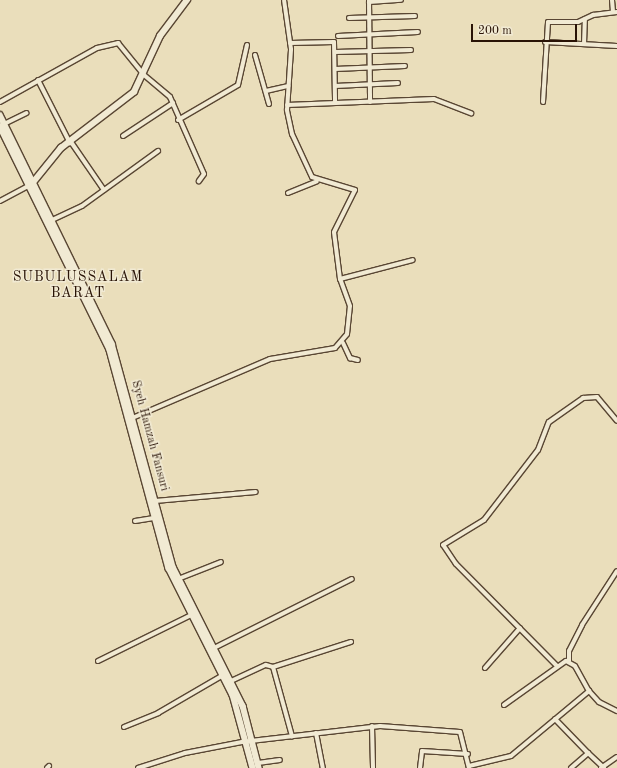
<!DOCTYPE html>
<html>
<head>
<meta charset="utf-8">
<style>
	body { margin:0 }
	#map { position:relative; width:617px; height:768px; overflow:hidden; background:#eadebb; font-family:"Old Standard TT",serif }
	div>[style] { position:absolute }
	.roads { filter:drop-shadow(1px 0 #594633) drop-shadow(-1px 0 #594633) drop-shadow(0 1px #594633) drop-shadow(0 -1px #594633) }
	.street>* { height:4px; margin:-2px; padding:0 2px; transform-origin:2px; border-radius:2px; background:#f1ead3 }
	.secondary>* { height:5.5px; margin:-2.75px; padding:0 2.75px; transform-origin:2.75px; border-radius:2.75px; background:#f1ead3 }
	span { translate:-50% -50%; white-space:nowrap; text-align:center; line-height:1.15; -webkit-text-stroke:3px #f1ead3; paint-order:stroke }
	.street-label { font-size:12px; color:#291306 }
	.quarter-label { font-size:14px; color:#291306; letter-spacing:1px }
	.scale { position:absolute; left:471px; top:24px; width:106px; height:18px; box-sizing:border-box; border:2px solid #291306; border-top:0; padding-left:5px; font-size:12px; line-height:14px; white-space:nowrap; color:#291306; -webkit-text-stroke:3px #f1ead3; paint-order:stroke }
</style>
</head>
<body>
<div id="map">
	<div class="roads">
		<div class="street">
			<div style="left:369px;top:0;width:102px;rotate:89.4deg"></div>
			<div style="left:612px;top:0;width:12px;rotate:85deg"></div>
			<div style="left:369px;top:2px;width:32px;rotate:-4deg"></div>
			<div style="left:349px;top:18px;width:66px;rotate:-1.7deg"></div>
			<div style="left:338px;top:36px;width:80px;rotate:-2.9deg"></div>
			<div style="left:545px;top:42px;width:72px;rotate:3.2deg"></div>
			<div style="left:290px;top:43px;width:44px;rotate:-1.3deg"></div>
			<div style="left:334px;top:42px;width:60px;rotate:89deg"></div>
			<div style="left:584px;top:44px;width:25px;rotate:-88deg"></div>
			<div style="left:335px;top:52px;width:76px;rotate:-1.5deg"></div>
			<div style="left:255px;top:55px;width:51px;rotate:74.1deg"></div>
			<div style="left:335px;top:69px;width:70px;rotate:-2.5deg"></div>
			<div style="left:38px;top:80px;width:71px;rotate:63.1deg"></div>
			<div style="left:335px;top:86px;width:63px;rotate:-2.7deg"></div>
			<div style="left:266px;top:91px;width:23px;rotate:-13deg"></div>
			<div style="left:0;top:102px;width:111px;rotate:-29.1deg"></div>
			<div style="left:97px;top:48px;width:22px;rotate:-13deg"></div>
			<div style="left:118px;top:43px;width:41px;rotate:50.9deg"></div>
			<div style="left:144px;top:75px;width:34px;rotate:40deg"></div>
			<div style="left:170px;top:97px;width:84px;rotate:66.2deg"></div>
			<div style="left:204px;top:174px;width:9px;rotate:126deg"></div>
			<div style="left:543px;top:102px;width:80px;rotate:-86.4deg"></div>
			<div style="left:548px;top:22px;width:30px"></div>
			<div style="left:578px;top:22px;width:17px;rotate:-25deg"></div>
			<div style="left:593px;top:15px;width:24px;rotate:-7deg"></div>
			<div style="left:287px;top:105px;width:147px;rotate:-2.3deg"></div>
			<div style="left:434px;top:99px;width:40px;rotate:21deg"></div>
			<div style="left:178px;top:120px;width:69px;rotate:-30.3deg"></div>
			<div style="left:238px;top:85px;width:41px;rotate:-77.3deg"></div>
			<div style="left:4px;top:124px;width:25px;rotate:-26deg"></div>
			<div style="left:123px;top:136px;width:60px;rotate:-33.4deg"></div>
			<div style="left:71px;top:142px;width:58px;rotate:55.5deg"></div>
			<div style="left:288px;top:193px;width:31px;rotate:-22deg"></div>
			<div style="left:0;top:201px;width:34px;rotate:-28deg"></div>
			<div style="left:52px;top:220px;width:33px;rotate:-25deg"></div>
			<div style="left:82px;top:206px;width:94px;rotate:-35.9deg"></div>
			<div style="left:340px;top:279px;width:75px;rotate:-14.6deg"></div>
			<div style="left:343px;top:343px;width:17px;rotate:65deg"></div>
			<div style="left:350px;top:358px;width:8px;rotate:14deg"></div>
			<div style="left:130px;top:419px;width:152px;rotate:-23.2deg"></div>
			<div style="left:270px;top:359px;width:66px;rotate:-9.6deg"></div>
			<div style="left:335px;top:348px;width:18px;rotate:-49deg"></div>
			<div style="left:347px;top:334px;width:28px;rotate:-84deg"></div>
			<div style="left:350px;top:306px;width:29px;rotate:-110deg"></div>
			<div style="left:340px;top:279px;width:47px;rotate:-97.3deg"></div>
			<div style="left:334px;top:232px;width:47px;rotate:-63.4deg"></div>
			<div style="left:355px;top:190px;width:45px;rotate:-163.2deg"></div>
			<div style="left:312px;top:177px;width:47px;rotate:-114.9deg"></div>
			<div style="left:292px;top:134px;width:25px;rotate:-102deg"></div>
			<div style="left:287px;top:110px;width:61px;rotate:-86.2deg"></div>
			<div style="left:291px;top:49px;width:49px;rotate:-98.1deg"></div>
			<div style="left:155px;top:501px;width:101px;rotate:-5.1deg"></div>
			<div style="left:135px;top:521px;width:19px;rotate:-9deg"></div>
			<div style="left:178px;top:579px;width:46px;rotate:-21.6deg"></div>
			<div style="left:214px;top:648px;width:154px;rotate:-26.6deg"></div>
			<div style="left:98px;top:661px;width:104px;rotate:-26.3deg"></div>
			<div style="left:569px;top:661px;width:10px;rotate:-90deg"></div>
			<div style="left:569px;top:651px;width:29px;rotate:-63deg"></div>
			<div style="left:582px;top:625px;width:64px;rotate:-57.1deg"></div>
			<div style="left:557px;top:666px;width:144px;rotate:-134.7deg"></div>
			<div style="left:456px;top:564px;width:23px;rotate:-124deg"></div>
			<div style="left:443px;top:545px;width:48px;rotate:-31.4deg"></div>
			<div style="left:484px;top:520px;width:88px;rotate:-52.4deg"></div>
			<div style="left:538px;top:450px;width:30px;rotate:-69deg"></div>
			<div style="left:549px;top:422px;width:42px;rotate:-35.2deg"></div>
			<div style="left:583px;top:398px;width:14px;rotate:-4deg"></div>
			<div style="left:597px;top:397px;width:31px;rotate:50deg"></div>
			<div style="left:273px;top:667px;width:72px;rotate:74.6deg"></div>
			<div style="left:485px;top:668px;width:53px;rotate:-48.8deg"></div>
			<div style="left:231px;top:681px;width:38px;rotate:-25deg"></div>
			<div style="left:266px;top:665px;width:7px;rotate:16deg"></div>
			<div style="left:273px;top:667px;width:82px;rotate:-17.8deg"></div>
			<div style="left:504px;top:705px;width:76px;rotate:-35.4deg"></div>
			<div style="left:566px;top:661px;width:10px;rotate:29deg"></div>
			<div style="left:575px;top:666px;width:29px;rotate:61deg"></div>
			<div style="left:555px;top:719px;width:47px;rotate:45.9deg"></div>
			<div style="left:372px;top:726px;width:42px;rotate:88.6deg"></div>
			<div style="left:124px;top:727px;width:37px;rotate:-22deg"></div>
			<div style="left:158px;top:713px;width:78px;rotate:-30.2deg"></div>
			<div style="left:316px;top:733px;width:36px;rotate:79deg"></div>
			<div style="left:258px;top:763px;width:22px;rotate:-8deg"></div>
			<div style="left:469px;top:766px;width:43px;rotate:-13.4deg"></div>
			<div style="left:511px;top:756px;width:102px;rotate:-39.8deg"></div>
			<div style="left:589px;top:691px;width:15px;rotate:48deg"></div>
			<div style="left:599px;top:702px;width:20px;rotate:27deg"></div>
			<div style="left:47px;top:768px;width:3px;rotate:-45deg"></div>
			<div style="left:138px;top:768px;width:49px;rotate:-17.7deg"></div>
			<div style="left:185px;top:753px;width:58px;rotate:-10.9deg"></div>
			<div style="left:242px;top:742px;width:139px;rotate:-6.6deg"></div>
			<div style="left:380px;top:726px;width:80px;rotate:4.3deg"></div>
			<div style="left:460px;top:732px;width:37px;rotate:76deg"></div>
			<div style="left:420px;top:768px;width:17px;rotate:-83deg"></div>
			<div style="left:422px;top:751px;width:46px;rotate:3.7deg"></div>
			<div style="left:571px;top:768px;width:23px;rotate:-41deg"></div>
			<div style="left:588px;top:753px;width:22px;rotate:43deg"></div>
			<div style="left:601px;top:768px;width:19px;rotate:-35deg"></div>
		</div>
		<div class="secondary">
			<div style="left:0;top:115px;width:255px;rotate:63.9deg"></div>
			<div style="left:112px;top:344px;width:231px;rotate:74.7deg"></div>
			<div style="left:173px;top:567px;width:156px;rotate:63.3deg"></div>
			<div style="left:243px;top:706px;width:64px;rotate:75.5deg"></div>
			<div style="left:0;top:126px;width:250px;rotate:63.8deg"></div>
			<div style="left:110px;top:350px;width:226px;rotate:74.9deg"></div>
			<div style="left:169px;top:568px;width:142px;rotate:63.3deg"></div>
			<div style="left:233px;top:695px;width:76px;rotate:74.7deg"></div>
			<div style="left:31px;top:185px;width:48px;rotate:-51deg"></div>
			<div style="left:61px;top:148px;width:92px;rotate:-37.5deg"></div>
			<div style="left:134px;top:92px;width:62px;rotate:-65.1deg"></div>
			<div style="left:160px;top:36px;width:45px;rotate:-53.1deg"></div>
		</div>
	</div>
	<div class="street-label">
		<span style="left:149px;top:436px;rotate:75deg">Syeh Hamzah Fansuri</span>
	</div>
	<div class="quarter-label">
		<span style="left:78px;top:285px">SUBULUSSALAM<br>BARAT</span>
	</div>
	<div class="scale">200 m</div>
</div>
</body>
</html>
